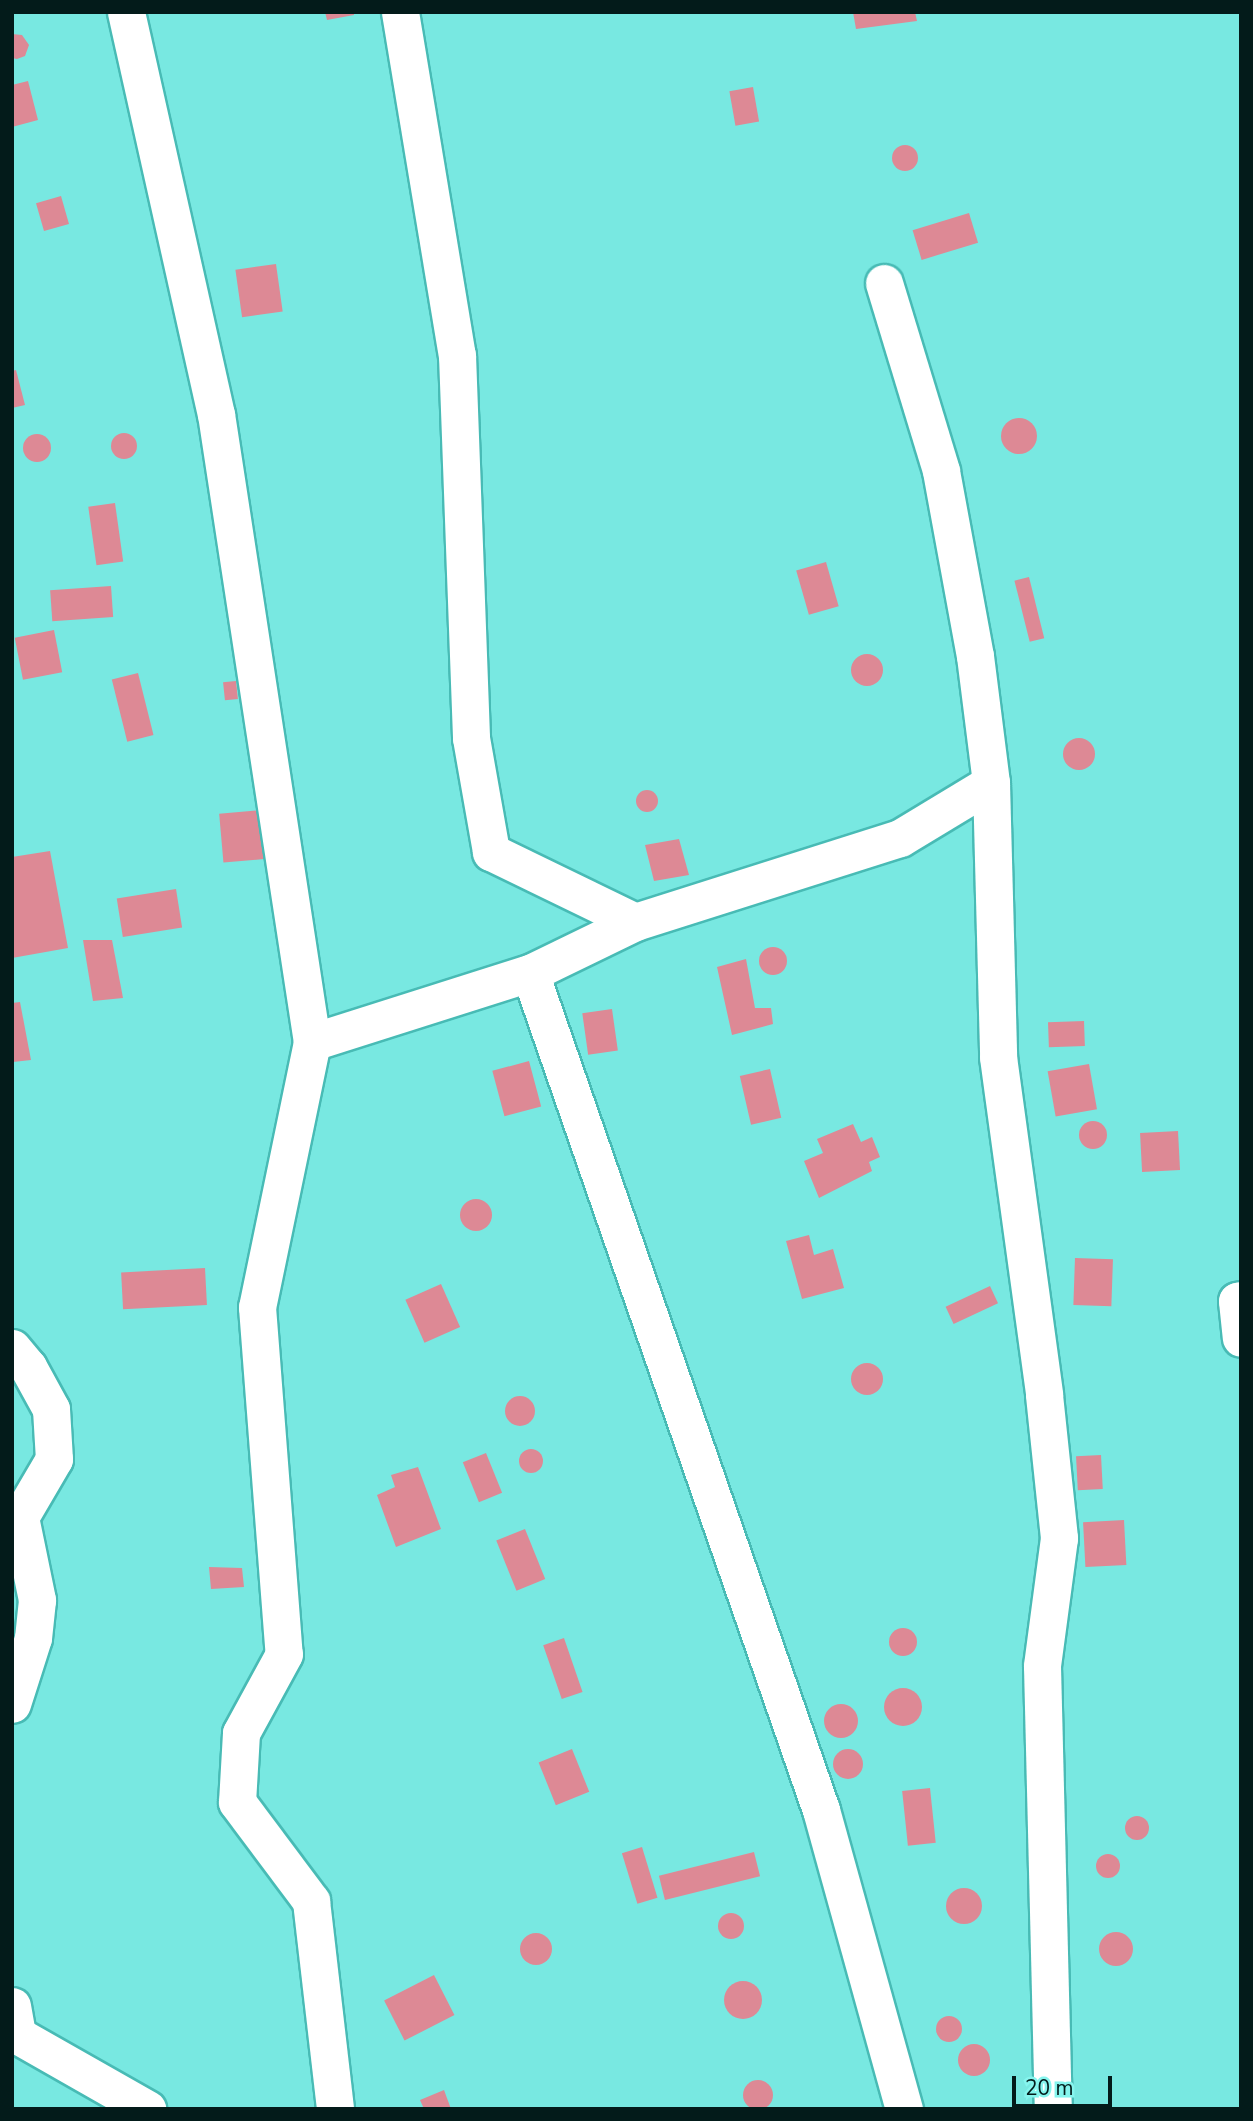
<!DOCTYPE html>
<html>
<head>
<meta charset="utf-8">
<style>
	body { margin:0 }
	#map { position:relative; width:1253px; height:2121px; overflow:hidden; background:#78e8e1; font-family:"Nunito Sans",sans-serif }
	div>[style] { position:absolute }
	.building>* { inset:0; background:#dd8995; transform-origin:0 0 }
	.round { border-radius:50% }
	.roads { filter:drop-shadow(2px 0 #48bbb5) drop-shadow(-2px 0 #48bbb5) drop-shadow(0 2px #48bbb5) drop-shadow(0 -2px #48bbb5) }
	.street>* { height:37px; margin:-18.5px; padding:0 18.5px; transform-origin:18.5px; border-radius:18.5px; background:#fff }
	span { translate:-50% -50%; white-space:nowrap; text-align:center; line-height:1.15; -webkit-text-stroke:5px #86f5ee; paint-order:stroke }
	.frame { position:absolute; inset:0; border:14px solid #031b1a; pointer-events:none }
	.scale { position:absolute; left:1012px; top:2076px; width:100px; height:32px; box-sizing:border-box; border:4px solid #031b1a; border-top:0; padding-left:9px; font-size:21px; line-height:24px; white-space:nowrap; color:#031b1a; -webkit-text-stroke:5px #86f5ee; paint-order:stroke }
</style>
</head>
<body>
<div id="map">
	<div class="building">
		<div style="clip-path:polygon(325px 12px,354px 12px,354px 15px,327px 20px)"></div>
		<div style="clip-path:polygon(853px 12px,915px 12px,917px 21px,856px 29px)"></div>
		<div style="clip-path:polygon(12px 34px,22px 35px,29px 45px,25px 56px,17px 59px,12px 58px)"></div>
		<div style="clip-path:polygon(28px 81px,38px 120px,12px 127px,12px 85px)"></div>
		<div style="left:753px;top:87px;width:35px;height:24px;rotate:80deg"></div>
		<div class="round" style="left:892px;top:145px;width:26px;height:26px"></div>
		<div style="left:61px;top:196px;width:29px;height:26px;rotate:74deg"></div>
		<div style="left:969px;top:213px;width:31px;height:59px;rotate:73deg"></div>
		<div style="left:276px;top:264px;width:48px;height:41px;rotate:82deg"></div>
		<div style="clip-path:polygon(16px 370px,25px 405px,12px 408px,12px 371px)"></div>
		<div class="round" style="left:1001px;top:418px;width:36px;height:36px"></div>
		<div class="round" style="left:111px;top:433px;width:26px;height:26px"></div>
		<div class="round" style="left:23px;top:434px;width:28px;height:28px"></div>
		<div style="left:115px;top:503px;width:59px;height:27px;rotate:82deg"></div>
		<div style="left:826px;top:562px;width:46px;height:31px;rotate:74deg"></div>
		<div style="left:1029px;top:577px;width:63px;height:15px;rotate:76deg"></div>
		<div style="left:111px;top:586px;width:31px;height:61px;rotate:86deg"></div>
		<div style="left:54px;top:630px;width:43px;height:40px;rotate:79deg"></div>
		<div class="round" style="left:851px;top:654px;width:32px;height:32px"></div>
		<div style="left:138px;top:673px;width:64px;height:27px;rotate:76deg"></div>
		<div style="left:236px;top:681px;width:18px;height:13px;rotate:84deg"></div>
		<div class="round" style="left:1063px;top:738px;width:32px;height:32px"></div>
		<div class="round" style="left:636px;top:790px;width:22px;height:22px"></div>
		<div style="left:262px;top:810px;width:49px;height:43px;rotate:85deg"></div>
		<div style="clip-path:polygon(679px 839px,689px 875px,654px 881px,645px 845px)"></div>
		<div style="clip-path:polygon(50px 851px,68px 948px,12px 958px,12px 857px)"></div>
		<div style="left:176px;top:889px;width:39px;height:60px;rotate:81deg"></div>
		<div style="clip-path:polygon(83px 940px,112px 940px,123px 998px,93px 1001px)"></div>
		<div class="round" style="left:759px;top:947px;width:28px;height:28px"></div>
		<div style="clip-path:polygon(746px 959px,755px 1008px,771px 1008px,773px 1024px,732px 1035px,717px 967px)"></div>
		<div style="clip-path:polygon(20px 1002px,31px 1060px,13px 1062px,12px 1003px)"></div>
		<div style="left:612px;top:1009px;width:42px;height:30px;rotate:82deg"></div>
		<div style="left:1084px;top:1021px;width:25px;height:36px;rotate:88deg"></div>
		<div style="left:529px;top:1061px;width:47px;height:38px;rotate:75deg"></div>
		<div style="left:1089px;top:1064px;width:46px;height:42px;rotate:80deg"></div>
		<div style="left:770px;top:1069px;width:50px;height:31px;rotate:77deg"></div>
		<div class="round" style="left:1079px;top:1121px;width:28px;height:28px"></div>
		<div style="clip-path:polygon(853px 1124px,861px 1142px,872px 1137px,880px 1157px,869px 1162px,872px 1171px,819px 1198px,804px 1161px,823px 1153px,817px 1139px)"></div>
		<div style="left:1178px;top:1131px;width:39px;height:38px;rotate:87deg"></div>
		<div class="round" style="left:460px;top:1199px;width:32px;height:32px"></div>
		<div style="clip-path:polygon(809px 1235px,814px 1255px,833px 1249px,844px 1288px,802px 1299px,786px 1241px)"></div>
		<div style="left:1075px;top:1258px;width:38px;height:47px;rotate:2deg"></div>
		<div style="left:205px;top:1268px;width:37px;height:84px;rotate:87deg"></div>
		<div style="left:441px;top:1284px;width:47px;height:39px;rotate:66deg"></div>
		<div style="left:990px;top:1286px;width:19px;height:49px;rotate:65deg"></div>
		<div class="round" style="left:851px;top:1363px;width:32px;height:32px"></div>
		<div class="round" style="left:505px;top:1396px;width:30px;height:30px"></div>
		<div class="round" style="left:519px;top:1449px;width:24px;height:24px"></div>
		<div style="left:486px;top:1453px;width:43px;height:25px;rotate:68deg"></div>
		<div style="left:1101px;top:1455px;width:34px;height:25px;rotate:87deg"></div>
		<div style="clip-path:polygon(418px 1467px,441px 1529px,396px 1547px,377px 1495px,395px 1487px,391px 1475px)"></div>
		<div style="left:1124px;top:1520px;width:45px;height:41px;rotate:87deg"></div>
		<div style="left:525px;top:1529px;width:54px;height:31px;rotate:68deg"></div>
		<div style="clip-path:polygon(209px 1567px,242px 1568px,244px 1587px,211px 1589px)"></div>
		<div class="round" style="left:889px;top:1628px;width:28px;height:28px"></div>
		<div style="left:564px;top:1638px;width:57px;height:22px;rotate:71deg"></div>
		<div class="round" style="left:884px;top:1688px;width:38px;height:38px"></div>
		<div class="round" style="left:824px;top:1704px;width:34px;height:34px"></div>
		<div class="round" style="left:833px;top:1749px;width:30px;height:30px"></div>
		<div style="left:572px;top:1749px;width:46px;height:36px;rotate:68deg"></div>
		<div style="left:930px;top:1788px;width:55px;height:28px;rotate:84deg"></div>
		<div class="round" style="left:1125px;top:1816px;width:24px;height:24px"></div>
		<div style="left:642px;top:1847px;width:53px;height:21px;rotate:73deg"></div>
		<div style="left:754px;top:1852px;width:25px;height:98px;rotate:76deg"></div>
		<div class="round" style="left:1096px;top:1854px;width:24px;height:24px"></div>
		<div class="round" style="left:946px;top:1888px;width:36px;height:36px"></div>
		<div class="round" style="left:718px;top:1913px;width:26px;height:26px"></div>
		<div class="round" style="left:1099px;top:1932px;width:34px;height:34px"></div>
		<div class="round" style="left:520px;top:1933px;width:32px;height:32px"></div>
		<div style="left:434px;top:1975px;width:45px;height:56px;rotate:63deg"></div>
		<div class="round" style="left:724px;top:1981px;width:38px;height:38px"></div>
		<div class="round" style="left:936px;top:2016px;width:26px;height:26px"></div>
		<div class="round" style="left:958px;top:2044px;width:32px;height:32px"></div>
		<div class="round" style="left:743px;top:2080px;width:30px;height:30px"></div>
		<div style="clip-path:polygon(444px 2090px,451px 2109px,424px 2109px,420px 2100px)"></div>
	</div>
	<div class="roads">
		<div class="street">
			<div style="left:126px;top:12px;width:412px;rotate:77.4deg"></div>
			<div style="left:216px;top:414px;width:635px;rotate:81.31deg"></div>
			<div style="left:312px;top:1042px;width:271px;rotate:101.7deg"></div>
			<div style="left:257px;top:1307px;width:348px;rotate:85.6deg"></div>
			<div style="left:284px;top:1654px;width:90px;rotate:118.6deg"></div>
			<div style="left:241px;top:1733px;width:69px;rotate:93.3deg"></div>
			<div style="left:237px;top:1802px;width:124px;rotate:53.2deg"></div>
			<div style="left:311px;top:1901px;width:209px;rotate:83.4deg"></div>
			<div style="left:400px;top:12px;width:348px;rotate:80.6deg"></div>
			<div style="left:457px;top:355px;width:383px;rotate:87.9deg"></div>
			<div style="left:471px;top:738px;width:116px;rotate:80deg"></div>
			<div style="left:491px;top:852px;width:160px;rotate:25.9deg"></div>
			<div style="left:884px;top:283px;width:196px;rotate:73.1deg"></div>
			<div style="left:941px;top:471px;width:188px;rotate:79.6deg"></div>
			<div style="left:975px;top:656px;width:128px;rotate:82.8deg"></div>
			<div style="left:991px;top:783px;width:274px;rotate:88.5deg"></div>
			<div style="left:998px;top:1057px;width:341px;rotate:82.2deg"></div>
			<div style="left:1044px;top:1395px;width:144px;rotate:84deg"></div>
			<div style="left:1059px;top:1538px;width:129px;rotate:97.6deg"></div>
			<div style="left:1042px;top:1666px;width:443px;rotate:88.6deg"></div>
			<div style="left:530px;top:973px;width:886px;rotate:70.83deg"></div>
			<div style="left:821px;top:1810px;width:310px;rotate:74.5deg"></div>
			<div style="left:312px;top:1042px;width:229px;rotate:-17.6deg"></div>
			<div style="left:530px;top:973px;width:117px;rotate:-25.9deg"></div>
			<div style="left:635px;top:922px;width:278px;rotate:-17.6deg"></div>
			<div style="left:900px;top:838px;width:106px;rotate:-31.1deg"></div>
			<div style="left:1241px;top:1300px;width:4px;rotate:166deg"></div>
			<div style="left:1237px;top:1301px;width:37px;rotate:84deg"></div>
			<div style="left:12px;top:1348px;width:25px;rotate:50deg"></div>
			<div style="left:28px;top:1367px;width:48px;rotate:61.3deg"></div>
			<div style="left:51px;top:1409px;width:50px;rotate:86.6deg"></div>
			<div style="left:54px;top:1459px;width:67px;rotate:120.4deg"></div>
			<div style="left:20px;top:1517px;width:85px;rotate:78.4deg"></div>
			<div style="left:37px;top:1600px;width:38px;rotate:96deg"></div>
			<div style="left:33px;top:1638px;width:69px;rotate:107.7deg"></div>
			<div style="left:12px;top:2006px;width:29px;rotate:80deg"></div>
			<div style="left:17px;top:2035px;width:150px;rotate:29.6deg"></div>
		</div>
	</div>
	<div class="frame"></div>
	<div class="scale">20 m</div>
</div>
</body>
</html>
